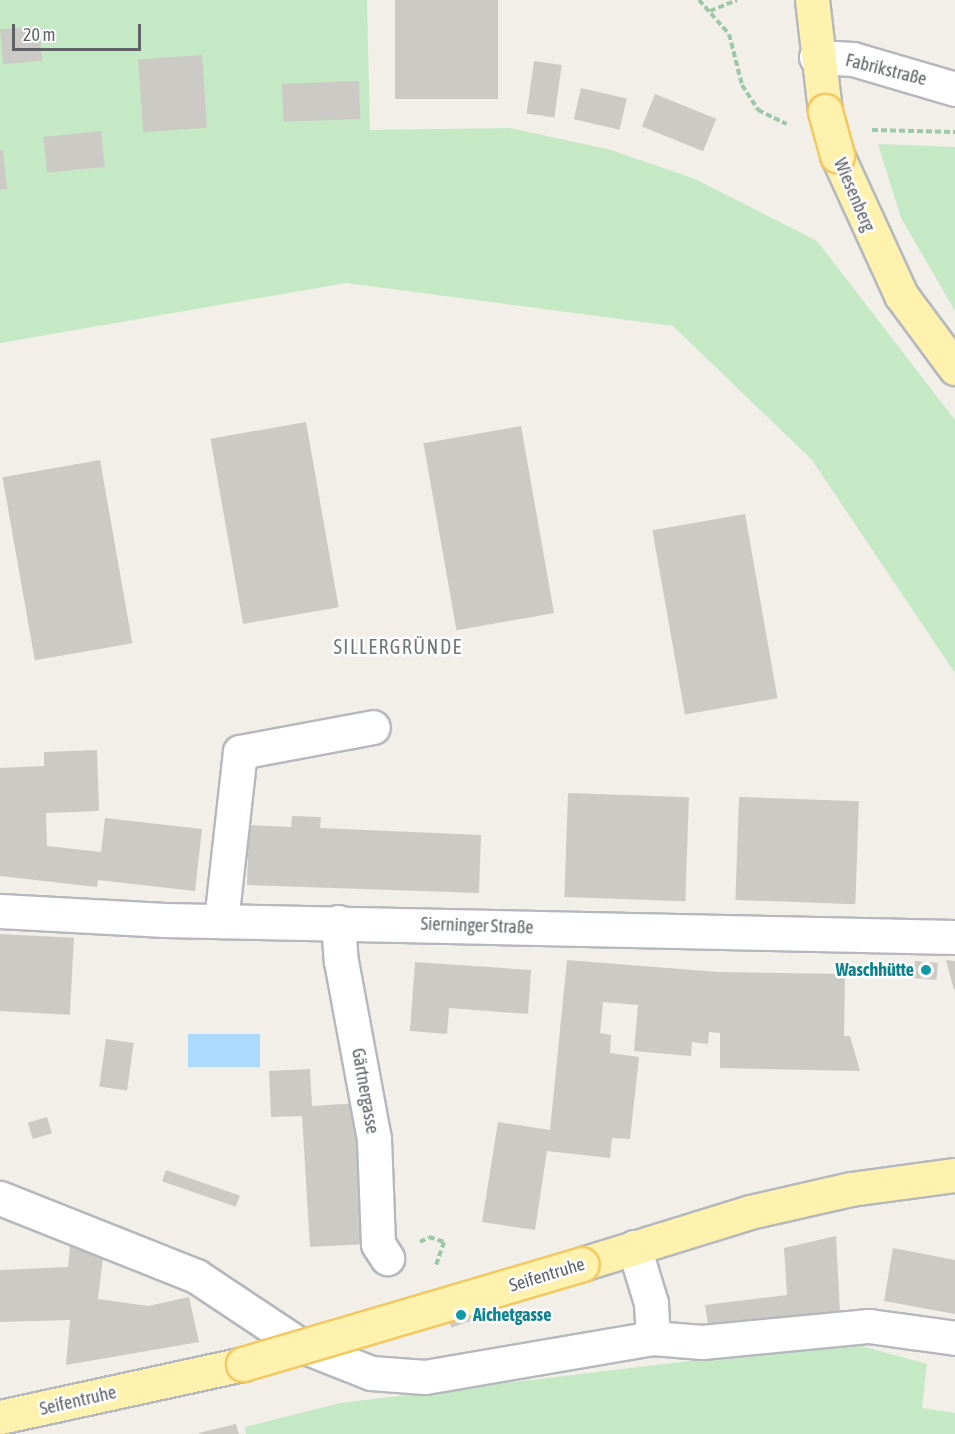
<!DOCTYPE html>
<html>
<head>
<meta charset="utf-8">
<style>
	body { margin:0 }
	#map { position:relative; width:955px; height:1434px; overflow:hidden; background:#f1efe8; font-family:"Asap Condensed",sans-serif }
	div>[style] { position:absolute }
	.green>* { inset:0; background:#c5e8c5 }
	.water>* { inset:0; background:#aadaff; transform-origin:0 0 }
	.building>* { inset:0; background:#cccac5; transform-origin:0 0 }
	.path>* { height:4px; margin-top:-2px; transform-origin:0; background:repeating-linear-gradient(90deg,#9cc7a9 0 6px,transparent 0 9px) }
	.roads { filter:drop-shadow(2px 0 #b5b8bc) drop-shadow(-2px 0 #b5b8bc) drop-shadow(0 2px #b5b8bc) drop-shadow(0 -2px #b5b8bc) }
	.minor>* { height:33px; margin:-16.5px; padding:0 16.5px; transform-origin:16.5px; border-radius:16.5px; background:#fff }
	.major>* { height:33px; margin:-16.5px; padding:0 16.5px; transform-origin:16.5px; border-radius:16.5px; background:#fff2af }
	.bridges { filter:drop-shadow(2px 0 #f2c960) drop-shadow(-2px 0 #f2c960) drop-shadow(0 2px #f2c960) drop-shadow(0 -2px #f2c960) }
	.major-bridge>* { height:33px; margin:-16.5px; padding:0 16.5px; transform-origin:16.5px; border-radius:16.5px; background:#fff2af }
	.dots>* { width:16px; height:16px; translate:-50% -50%; box-sizing:border-box; border:3px solid #fff; border-radius:50% }
	span { translate:-50% -50%; white-space:nowrap; text-align:center; line-height:1.15; -webkit-text-stroke:5px #fff; paint-order:stroke }
	.street-label { font-size:18px; color:#5f6368 }
	.culture-label { font-size:18px; color:#0d838f; font-weight:700 }
	.right { translate:-100% -50%; text-align:right }
	.left { translate:0 -50%; text-align:left }
	.neighbourhood-label { font-size:20px; color:#70757a; letter-spacing:1.5px }
	.scale { position:absolute; left:12px; top:24px; width:129px; height:27px; box-sizing:border-box; border:3px solid #5f6368; border-top:0; padding-left:8px; font-size:18px; line-height:21px; white-space:nowrap; color:#5f6368; -webkit-text-stroke:4px #fff; paint-order:stroke }
</style>
</head>
<body>
<div id="map">
	<div class="green">
		<div style="clip-path:polygon(0 0,367px 0,370px 130px,510px 128px,611px 150px,695px 179px,817px 241px,955px 420px,955px 673px,812px 460px,673px 326px,346px 283px,0 343px)"></div>
		<div style="clip-path:polygon(878px 144px,955px 147px,955px 311px,901px 218px)"></div>
		<div style="clip-path:polygon(847px 1342px,927px 1364px,922px 1408px,955px 1413px,955px 1434px,246px 1434px,245px 1427px,340px 1403px)"></div>
	</div>
	<div class="water">
		<div style="left:260px;top:1034px;width:33px;height:72px;rotate:90deg"></div>
	</div>
	<div class="building">
		<div style="left:395px;top:0;width:103px;height:99px"></div>
		<div style="left:39px;top:26px;width:35px;height:39px;rotate:85deg"></div>
		<div style="left:202px;top:55px;width:73px;height:64px;rotate:86deg"></div>
		<div style="left:534px;top:61px;width:28px;height:53px;rotate:8deg"></div>
		<div style="left:359px;top:81px;width:38px;height:77px;rotate:88deg"></div>
		<div style="left:581px;top:88px;width:47px;height:32px;rotate:13deg"></div>
		<div style="left:655px;top:94px;width:66px;height:35px;rotate:22deg"></div>
		<div style="left:101px;top:131px;width:36px;height:58px;rotate:84deg"></div>
		<div style="clip-path:polygon(0 150px,3px 150px,7px 189px,0 190px)"></div>
		<div style="left:306px;top:422px;width:188px;height:97px;rotate:80deg"></div>
		<div style="left:521px;top:426px;width:190px;height:99px;rotate:80deg"></div>
		<div style="left:100px;top:460px;width:186px;height:99px;rotate:80deg"></div>
		<div style="left:745px;top:514px;width:187px;height:94px;rotate:80deg"></div>
		<div style="clip-path:polygon(97px 750px,99px 811px,46px 813px,47px 846px,101px 852px,105px 818px,202px 829px,195px 891px,98px 880px,97px 887px,0 876px,0 768px,44px 766px,44px 752px)"></div>
		<div style="left:568px;top:793px;width:121px;height:104px;rotate:2deg"></div>
		<div style="left:739px;top:797px;width:120px;height:103px;rotate:2deg"></div>
		<div style="clip-path:polygon(292px 816px,321px 817px,320px 828px,481px 835px,479px 893px,247px 885px,249px 825px,291px 827px)"></div>
		<div style="left:0;top:934px;width:74px;height:77px;rotate:3deg"></div>
		<div style="clip-path:polygon(567px 960px,718px 972px,845px 974px,844px 1036px,850px 1036px,860px 1071px,720px 1068px,720px 1033px,709px 1032px,708px 1044px,692px 1042px,691px 1056px,634px 1051px,638px 1005px,603px 1002px,600px 1033px,611px 1035px,610px 1053px,639px 1057px,630px 1139px,612px 1138px,610px 1158px,547px 1151px,535px 1230px,482px 1222px,498px 1122px,550px 1130px)"></div>
		<div style="clip-path:polygon(946px 960px,955px 961px,955px 989px,954px 990px)"></div>
		<div style="left:915px;top:961px;width:23px;height:17px;rotate:5deg"></div>
		<div style="clip-path:polygon(415px 962px,531px 970px,528px 1014px,449px 1008px,447px 1034px,410px 1031px)"></div>
		<div style="left:106px;top:1039px;width:28px;height:48px;rotate:8deg"></div>
		<div style="clip-path:polygon(310px 1069px,312px 1106px,359px 1103px,367px 1244px,310px 1247px,302px 1116px,271px 1117px,269px 1071px)"></div>
		<div style="left:47px;top:1117px;width:17px;height:20px;rotate:73deg"></div>
		<div style="left:166px;top:1170px;width:78px;height:12px;rotate:19deg"></div>
		<div style="clip-path:polygon(836px 1236px,840px 1312px,708px 1325px,705px 1305px,787px 1295px,784px 1248px)"></div>
		<div style="clip-path:polygon(70px 1246px,104px 1249px,98px 1299px,148px 1306px,189px 1297px,199px 1342px,66px 1365px,70px 1320px,0 1322px,0 1270px,68px 1267px)"></div>
		<div style="clip-path:polygon(893px 1248px,955px 1260px,955px 1314px,884px 1301px)"></div>
		<div style="left:471px;top:1302px;width:18px;height:27px;rotate:71deg"></div>
		<div style="clip-path:polygon(236px 1424px,239px 1434px,199px 1434px,199px 1433px)"></div>
	</div>
	<div class="path">
		<div style="left:699px;top:0;width:45px;rotate:48.6deg"></div>
		<div style="left:729px;top:34px;width:53px;rotate:75.7deg"></div>
		<div style="left:742px;top:85px;width:30px;rotate:57deg"></div>
		<div style="left:758px;top:110px;width:32px;rotate:26deg"></div>
		<div style="left:710px;top:11px;width:29px;rotate:-22deg"></div>
		<div style="left:872px;top:130px;width:83px;rotate:1.4deg"></div>
		<div style="left:420px;top:1242px;width:10px;rotate:-29deg"></div>
		<div style="left:429px;top:1237px;width:16px;rotate:18deg"></div>
		<div style="left:444px;top:1242px;width:24px;rotate:109deg"></div>
	</div>
	<div class="roads">
		<div class="minor">
			<div style="left:816px;top:57px;width:37px;rotate:3deg"></div>
			<div style="left:853px;top:59px;width:106px;rotate:16.4deg"></div>
			<div style="left:0;top:911px;width:165px;rotate:3.1deg"></div>
			<div style="left:165px;top:920px;width:790px;rotate:1.23deg"></div>
			<div style="left:221px;top:921px;width:170px;rotate:-83.6deg"></div>
			<div style="left:240px;top:752px;width:135px;rotate:-10.6deg"></div>
			<div style="left:338px;top:922px;width:39px;rotate:86deg"></div>
			<div style="left:341px;top:961px;width:181px;rotate:79.5deg"></div>
			<div style="left:374px;top:1139px;width:105px;rotate:87.8deg"></div>
			<div style="left:378px;top:1244px;width:17px;rotate:57deg"></div>
			<div style="left:0;top:1198px;width:211px;rotate:21.7deg"></div>
			<div style="left:196px;top:1276px;width:125px;rotate:33.6deg"></div>
			<div style="left:300px;top:1345px;width:76px;rotate:21.5deg"></div>
			<div style="left:371px;top:1373px;width:54px;rotate:4.2deg"></div>
			<div style="left:425px;top:1377px;width:231px;rotate:-9.7deg"></div>
			<div style="left:653px;top:1338px;width:49px;rotate:4.7deg"></div>
			<div style="left:702px;top:1342px;width:168px;rotate:-5.5deg"></div>
			<div style="left:869px;top:1326px;width:87px;rotate:7.9deg"></div>
			<div style="left:634px;top:1247px;width:59px;rotate:73.1deg"></div>
			<div style="left:651px;top:1303px;width:35px;rotate:87deg"></div>
		</div>
		<div class="major">
			<div style="left:812px;top:0;width:112px;rotate:83.3deg"></div>
			<div style="left:837px;top:155px;width:154px;rotate:65.4deg"></div>
			<div style="left:901px;top:295px;width:91px;rotate:53.5deg"></div>
			<div style="left:582px;top:1264px;width:176px;rotate:-17.2deg"></div>
			<div style="left:750px;top:1212px;width:104px;rotate:-12.8deg"></div>
			<div style="left:851px;top:1189px;width:105px;rotate:-7.7deg"></div>
			<div style="left:0;top:1417px;width:249px;rotate:-12.3deg"></div>
		</div>
	</div>
	<div class="bridges">
		<div class="major-bridge">
			<div style="left:825px;top:111px;width:46px;rotate:74.7deg"></div>
			<div style="left:243px;top:1364px;width:353px;rotate:-16.4deg"></div>
		</div>
	</div>
	<div class="dots">
		<div style="left:926px;top:970px;background:#0f9aa8"></div>
		<div style="left:461px;top:1315px;background:#0f9aa8"></div>
	</div>
	<div class="street-label">
		<span style="left:886px;top:70px;rotate:14deg">Fabrikstraße</span>
		<span style="left:854px;top:195px;rotate:67deg">Wiesenberg</span>
		<span style="left:477px;top:926px;rotate:2deg">Sierninger Straße</span>
		<span style="left:365px;top:1091px;rotate:80deg">Gärtnergasse</span>
		<span style="left:547px;top:1275px;rotate:-17deg">Seifentruhe</span>
		<span style="left:78px;top:1401px;rotate:-13deg">Seifentruhe</span>
	</div>
	<div class="culture-label">
		<span class="right" style="left:914px;top:970px">Waschhütte</span>
		<span class="left" style="left:473px;top:1315px">Aichetgasse</span>
	</div>
	<div class="neighbourhood-label">
		<span style="left:398px;top:646px">SILLERGRÜNDE</span>
	</div>
	<div class="scale">20 m</div>
</div>
</body>
</html>
